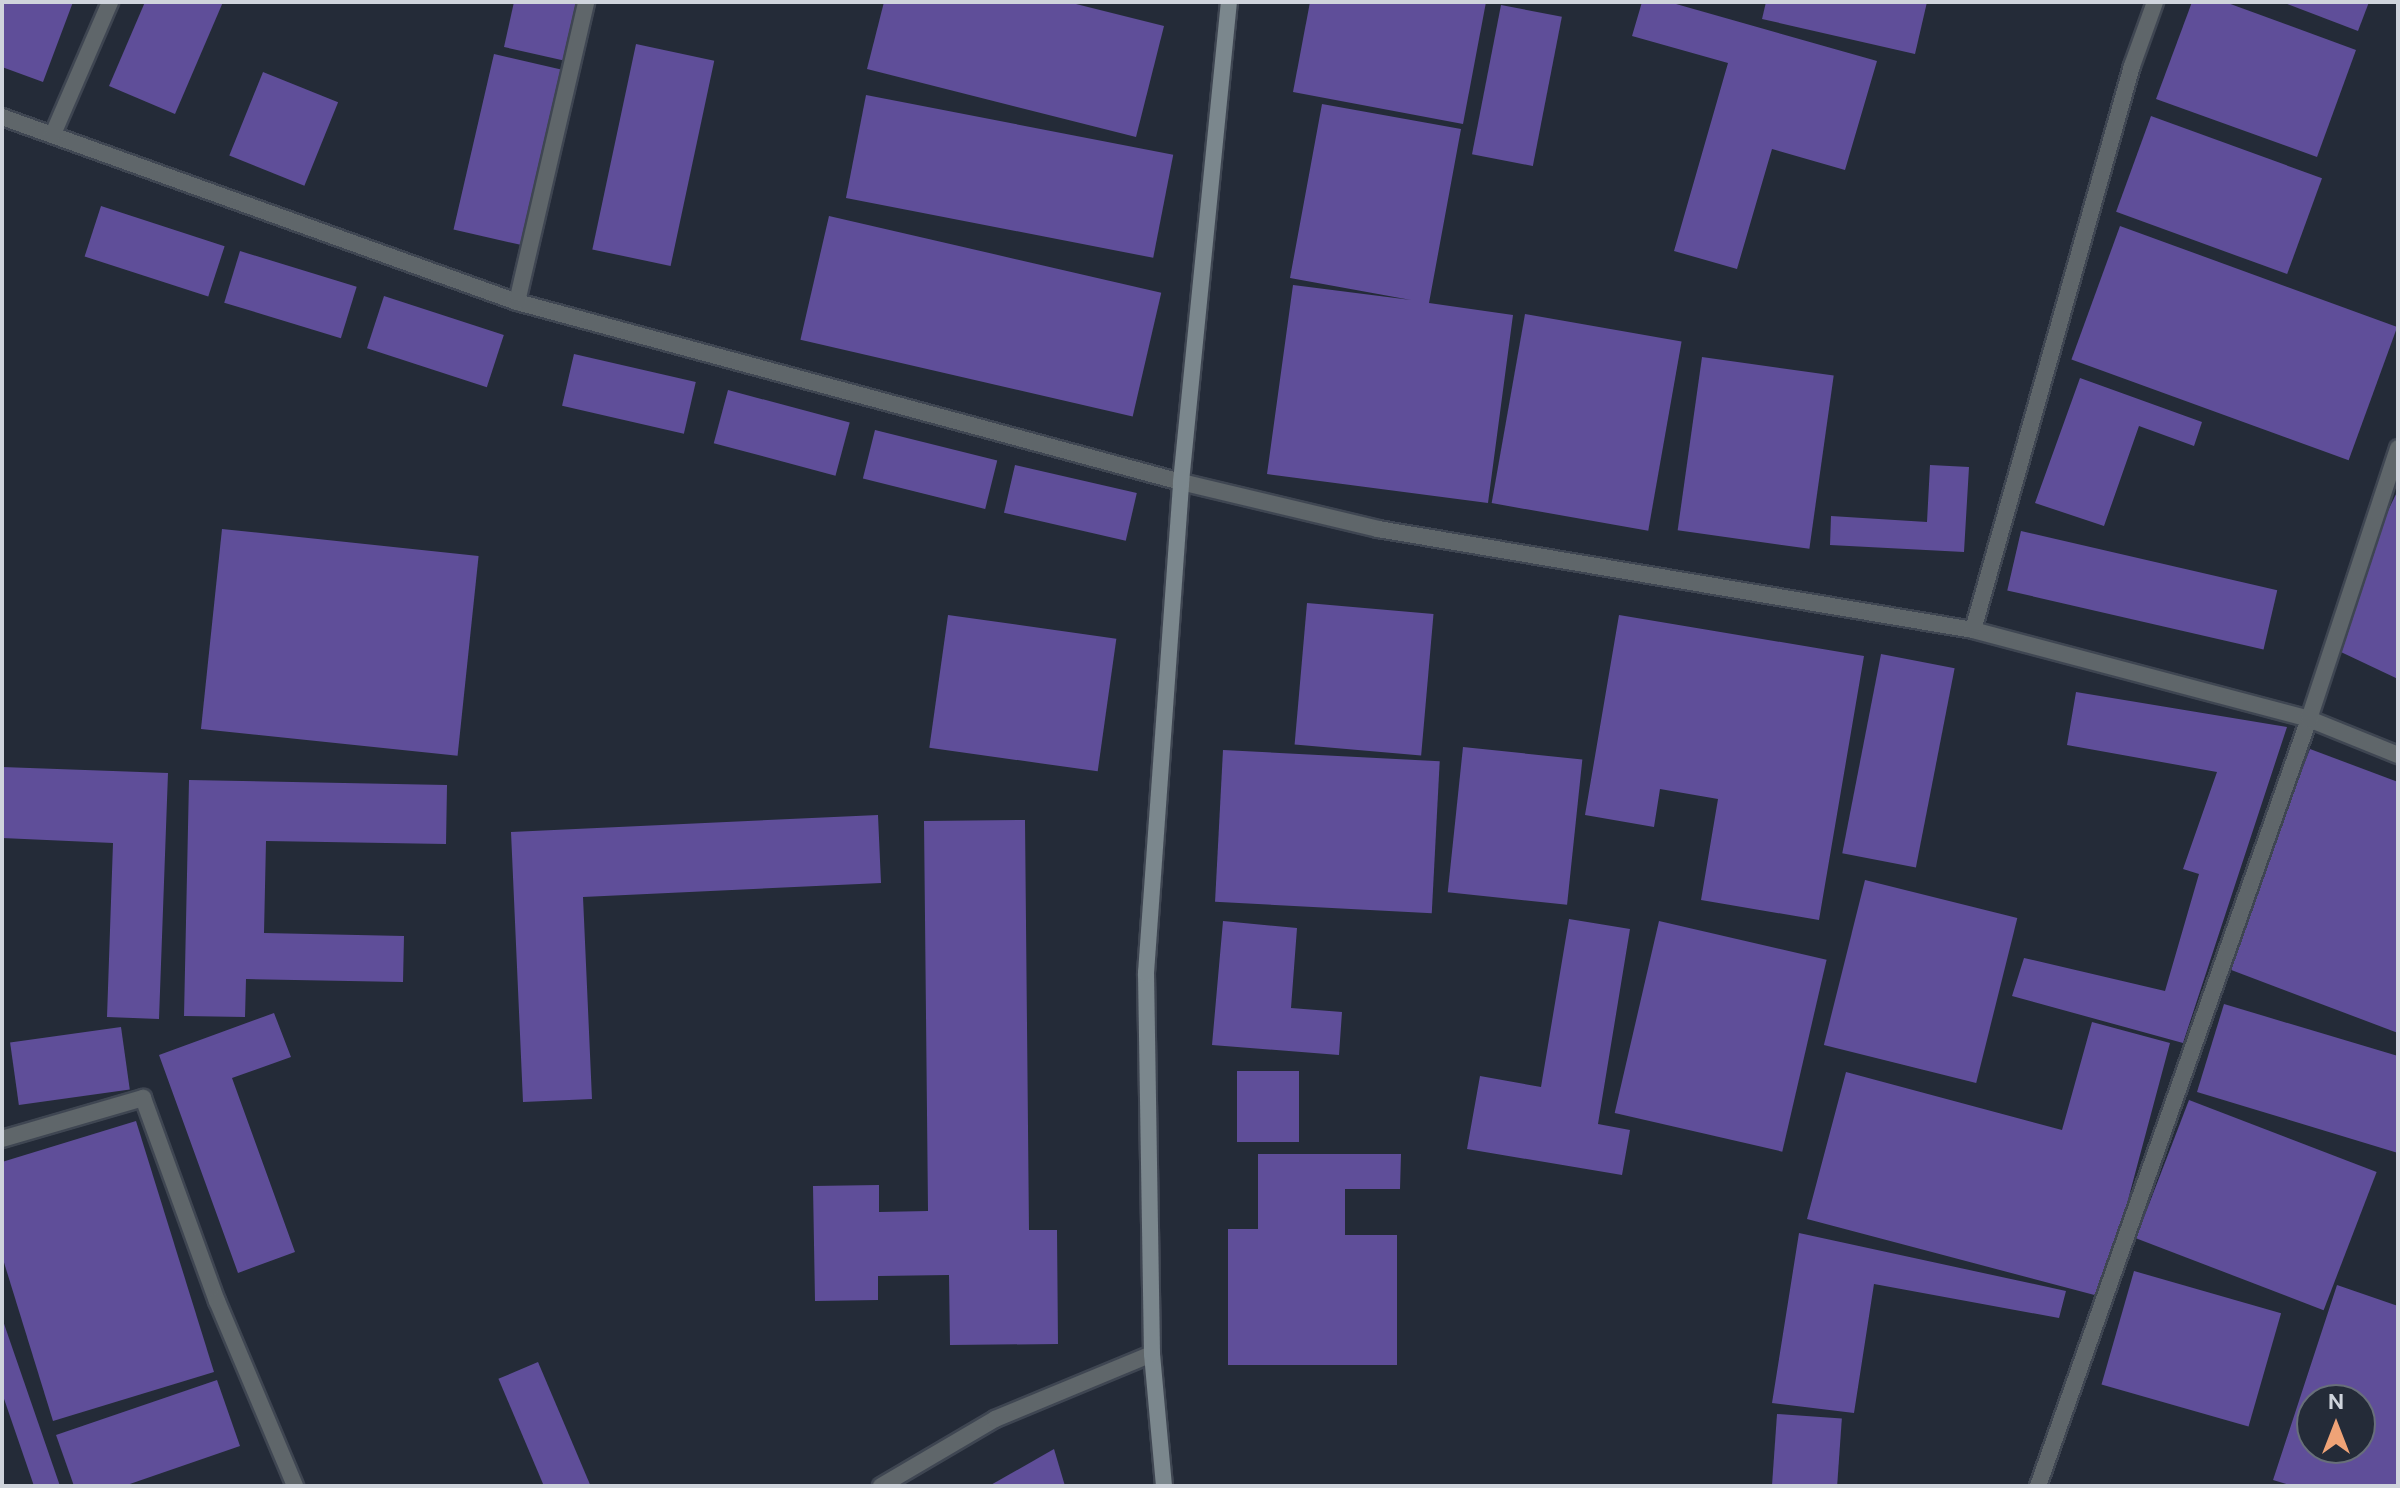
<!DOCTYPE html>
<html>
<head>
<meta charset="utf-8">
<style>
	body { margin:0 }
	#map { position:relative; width:2400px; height:1488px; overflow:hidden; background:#242b38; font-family:"DM Sans",sans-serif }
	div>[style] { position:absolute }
	.building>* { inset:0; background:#5f4e99; transform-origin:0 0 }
	.roads { filter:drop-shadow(2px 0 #3f4652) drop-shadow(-2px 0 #3f4652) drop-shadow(0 2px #3f4652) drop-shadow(0 -2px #3f4652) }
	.minor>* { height:16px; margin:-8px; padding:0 8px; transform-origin:8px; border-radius:8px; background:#5f666a }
	.tertiary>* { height:16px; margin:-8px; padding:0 8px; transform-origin:8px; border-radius:8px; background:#5f666a }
	.secondary>* { height:16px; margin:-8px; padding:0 8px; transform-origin:8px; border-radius:8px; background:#7b878d }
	span { translate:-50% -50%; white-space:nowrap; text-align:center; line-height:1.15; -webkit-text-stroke:7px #242b38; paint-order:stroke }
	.frame { position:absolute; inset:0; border:4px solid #cfd4dc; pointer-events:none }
	.north { position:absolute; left:2296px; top:1384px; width:80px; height:80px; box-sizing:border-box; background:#242b38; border:2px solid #686f7a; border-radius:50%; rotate:0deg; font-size:22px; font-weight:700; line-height:32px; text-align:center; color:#cfd4dc }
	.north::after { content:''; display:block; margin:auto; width:28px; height:36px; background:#efa377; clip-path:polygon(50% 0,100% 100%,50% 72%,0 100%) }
</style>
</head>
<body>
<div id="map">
	<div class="building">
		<div style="clip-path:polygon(2px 2px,73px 2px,43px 82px,2px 67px)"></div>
		<div style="clip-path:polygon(145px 2px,223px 2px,175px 114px,109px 86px)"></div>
		<div style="clip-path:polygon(514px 2px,579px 2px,566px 61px,504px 47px)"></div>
		<div style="clip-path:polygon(884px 2px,1068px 2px,1164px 26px,1136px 137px,867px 69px)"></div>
		<div style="clip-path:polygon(1310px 2px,1486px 2px,1463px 124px,1293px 92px)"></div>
		<div style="clip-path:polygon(1642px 2px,1669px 2px,1877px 61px,1845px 170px,1772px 149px,1737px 269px,1674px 251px,1728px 63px,1632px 36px)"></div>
		<div style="clip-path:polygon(1766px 2px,1927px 2px,1915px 54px,1762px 19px)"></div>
		<div style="clip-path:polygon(2192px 2px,2225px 2px,2356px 50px,2317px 157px,2156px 99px)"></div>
		<div style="clip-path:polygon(2282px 2px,2369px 2px,2358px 31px)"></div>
		<div style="left:1501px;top:5px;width:62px;height:152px;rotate:11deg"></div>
		<div style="left:636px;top:44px;width:80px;height:210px;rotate:12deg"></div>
		<div style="left:494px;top:54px;width:71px;height:180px;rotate:13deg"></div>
		<div style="left:263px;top:72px;width:81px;height:90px;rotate:22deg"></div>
		<div style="left:866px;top:95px;width:313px;height:105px;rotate:11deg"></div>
		<div style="clip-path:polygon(1322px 104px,1461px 129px,1429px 303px,1513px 315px,1488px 503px,1267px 474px,1293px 285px,1411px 300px,1290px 278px)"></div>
		<div style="left:2151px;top:116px;width:182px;height:102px;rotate:20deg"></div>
		<div style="left:101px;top:206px;width:130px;height:53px;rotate:18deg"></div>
		<div style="left:829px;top:216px;width:341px;height:127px;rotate:13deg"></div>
		<div style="left:2120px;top:226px;width:295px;height:142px;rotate:20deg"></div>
		<div style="left:240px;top:251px;width:122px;height:54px;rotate:17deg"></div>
		<div style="left:384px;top:296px;width:126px;height:55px;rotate:18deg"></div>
		<div style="left:1525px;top:314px;width:159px;height:192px;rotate:10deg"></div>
		<div style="left:574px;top:354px;width:125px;height:53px;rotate:13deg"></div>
		<div style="left:1702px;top:357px;width:133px;height:175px;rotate:8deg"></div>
		<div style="clip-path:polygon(2080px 378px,2202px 422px,2194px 446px,2139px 426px,2104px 526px,2035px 503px)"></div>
		<div style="left:728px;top:390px;width:126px;height:55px;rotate:15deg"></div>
		<div style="left:875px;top:430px;width:126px;height:50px;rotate:14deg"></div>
		<div style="left:1015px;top:465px;width:125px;height:49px;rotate:13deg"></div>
		<div style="clip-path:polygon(1930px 465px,1969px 467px,1964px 552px,1830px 545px,1831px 516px,1927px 522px)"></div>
		<div style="clip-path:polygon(2398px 490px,2398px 679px,2324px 644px)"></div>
		<div style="left:222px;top:529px;width:258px;height:201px;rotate:6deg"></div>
		<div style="left:2021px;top:531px;width:263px;height:61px;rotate:13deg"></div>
		<div style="left:1307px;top:603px;width:127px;height:142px;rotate:5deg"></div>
		<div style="left:948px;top:615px;width:170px;height:134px;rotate:8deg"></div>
		<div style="clip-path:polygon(1619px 615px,1864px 656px,1819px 920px,1701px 900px,1718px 799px,1660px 789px,1654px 827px,1585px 815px)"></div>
		<div style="left:1881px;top:654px;width:75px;height:203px;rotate:11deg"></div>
		<div style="clip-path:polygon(2076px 692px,2287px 727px,2183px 1043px,2012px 996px,2024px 958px,2165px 991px,2199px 874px,2183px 869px,2217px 772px,2067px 745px)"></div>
		<div style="left:1463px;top:747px;width:120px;height:146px;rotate:6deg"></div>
		<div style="clip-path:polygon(2310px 749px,2398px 782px,2398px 1033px,2226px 968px)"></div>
		<div style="left:1223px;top:750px;width:217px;height:152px;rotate:3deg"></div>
		<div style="clip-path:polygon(2px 767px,168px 773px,159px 1019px,107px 1017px,113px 843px,2px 838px)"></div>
		<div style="clip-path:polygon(189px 780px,447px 785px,446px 844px,266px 841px,264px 933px,404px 936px,403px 982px,246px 979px,245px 1017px,184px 1016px)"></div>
		<div style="clip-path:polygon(878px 815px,881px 883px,583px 897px,592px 1099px,523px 1102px,511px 832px)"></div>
		<div style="clip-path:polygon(1025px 820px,1029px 1230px,1057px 1230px,1058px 1344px,950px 1345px,949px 1275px,878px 1276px,878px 1300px,815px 1301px,813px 1186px,879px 1185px,879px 1212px,928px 1211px,924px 821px)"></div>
		<div style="left:1865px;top:880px;width:157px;height:170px;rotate:14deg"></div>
		<div style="clip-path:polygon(1569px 919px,1630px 929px,1598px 1124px,1630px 1130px,1622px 1175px,1467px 1149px,1480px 1076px,1541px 1087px)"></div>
		<div style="clip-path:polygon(1223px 921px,1297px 928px,1291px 1008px,1342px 1012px,1339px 1055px,1212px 1045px)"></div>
		<div style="left:1659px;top:921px;width:172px;height:197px;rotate:13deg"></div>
		<div style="clip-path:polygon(2224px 1004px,2398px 1056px,2398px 1153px,2197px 1092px)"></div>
		<div style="clip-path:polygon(274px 1013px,291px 1057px,232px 1078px,295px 1252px,238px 1273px,159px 1055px)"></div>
		<div style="clip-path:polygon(2092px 1022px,2170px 1043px,2102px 1297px,1807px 1219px,1846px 1072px,2062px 1130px)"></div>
		<div style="left:121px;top:1027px;width:63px;height:112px;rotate:82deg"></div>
		<div style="left:1237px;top:1071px;width:62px;height:71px"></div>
		<div style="left:2189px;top:1100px;width:201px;height:148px;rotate:21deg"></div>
		<div style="clip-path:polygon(136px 1121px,214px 1372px,53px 1421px,2px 1256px,2px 1162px)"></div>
		<div style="clip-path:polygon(1258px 1154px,1401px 1154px,1400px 1189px,1345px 1189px,1345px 1235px,1397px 1235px,1397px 1365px,1228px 1365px,1228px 1229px,1258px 1229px)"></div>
		<div style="clip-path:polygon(1799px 1233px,2066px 1291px,2059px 1318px,1874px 1284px,1854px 1413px,1772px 1403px)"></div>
		<div style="left:2134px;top:1271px;width:153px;height:118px;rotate:16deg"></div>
		<div style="clip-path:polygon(evenodd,2337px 1285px,2398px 1306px,2398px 1486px,2293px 1486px,2273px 1480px,2337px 1285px,2312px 1400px,2360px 1400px,2360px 1448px,2312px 1448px,2312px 1400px)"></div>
		<div style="clip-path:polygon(2px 1318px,60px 1486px,34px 1486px,2px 1393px)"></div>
		<div style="left:538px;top:1362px;width:134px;height:43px;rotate:67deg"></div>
		<div style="clip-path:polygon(217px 1380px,240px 1446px,124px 1486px,74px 1486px,56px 1435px)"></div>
		<div style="left:1777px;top:1414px;width:65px;height:72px;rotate:4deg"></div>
		<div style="clip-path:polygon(1054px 1449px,1065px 1486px,989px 1486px)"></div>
	</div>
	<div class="roads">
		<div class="minor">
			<div style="left:2px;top:117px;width:547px;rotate:19.76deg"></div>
			<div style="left:517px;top:302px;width:688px;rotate:15.17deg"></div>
			<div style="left:1181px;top:482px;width:203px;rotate:13.4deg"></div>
			<div style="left:1378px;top:529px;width:604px;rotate:9.63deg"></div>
			<div style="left:1973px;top:630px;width:348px;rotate:14.8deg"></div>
			<div style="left:2309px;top:719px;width:96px;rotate:22deg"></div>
			<div style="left:53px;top:134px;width:144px;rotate:-66.6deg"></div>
			<div style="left:517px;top:302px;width:308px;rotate:-77deg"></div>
			<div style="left:1973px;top:630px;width:586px;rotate:-74.26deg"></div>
			<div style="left:2132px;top:66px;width:68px;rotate:-70.2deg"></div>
			<div style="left:2px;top:1139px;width:147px;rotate:-16.2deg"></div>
			<div style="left:143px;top:1098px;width:216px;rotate:70deg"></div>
			<div style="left:217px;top:1301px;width:201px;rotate:67.1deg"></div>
			<div style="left:2038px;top:1486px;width:813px;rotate:-70.54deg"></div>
			<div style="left:2309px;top:719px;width:285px;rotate:-71.8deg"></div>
		</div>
		<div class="tertiary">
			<div style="left:881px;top:1486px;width:132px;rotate:-30.4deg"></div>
			<div style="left:995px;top:1419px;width:170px;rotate:-22.5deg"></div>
		</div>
		<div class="secondary">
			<div style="left:1164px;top:1486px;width:133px;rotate:-95.2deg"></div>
			<div style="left:1152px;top:1354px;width:381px;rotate:-90.9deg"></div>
			<div style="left:1146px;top:973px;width:492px;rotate:-85.9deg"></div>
			<div style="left:1181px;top:482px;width:482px;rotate:-84.3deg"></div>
		</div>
	</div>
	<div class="frame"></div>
	<div class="north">N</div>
</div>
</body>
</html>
